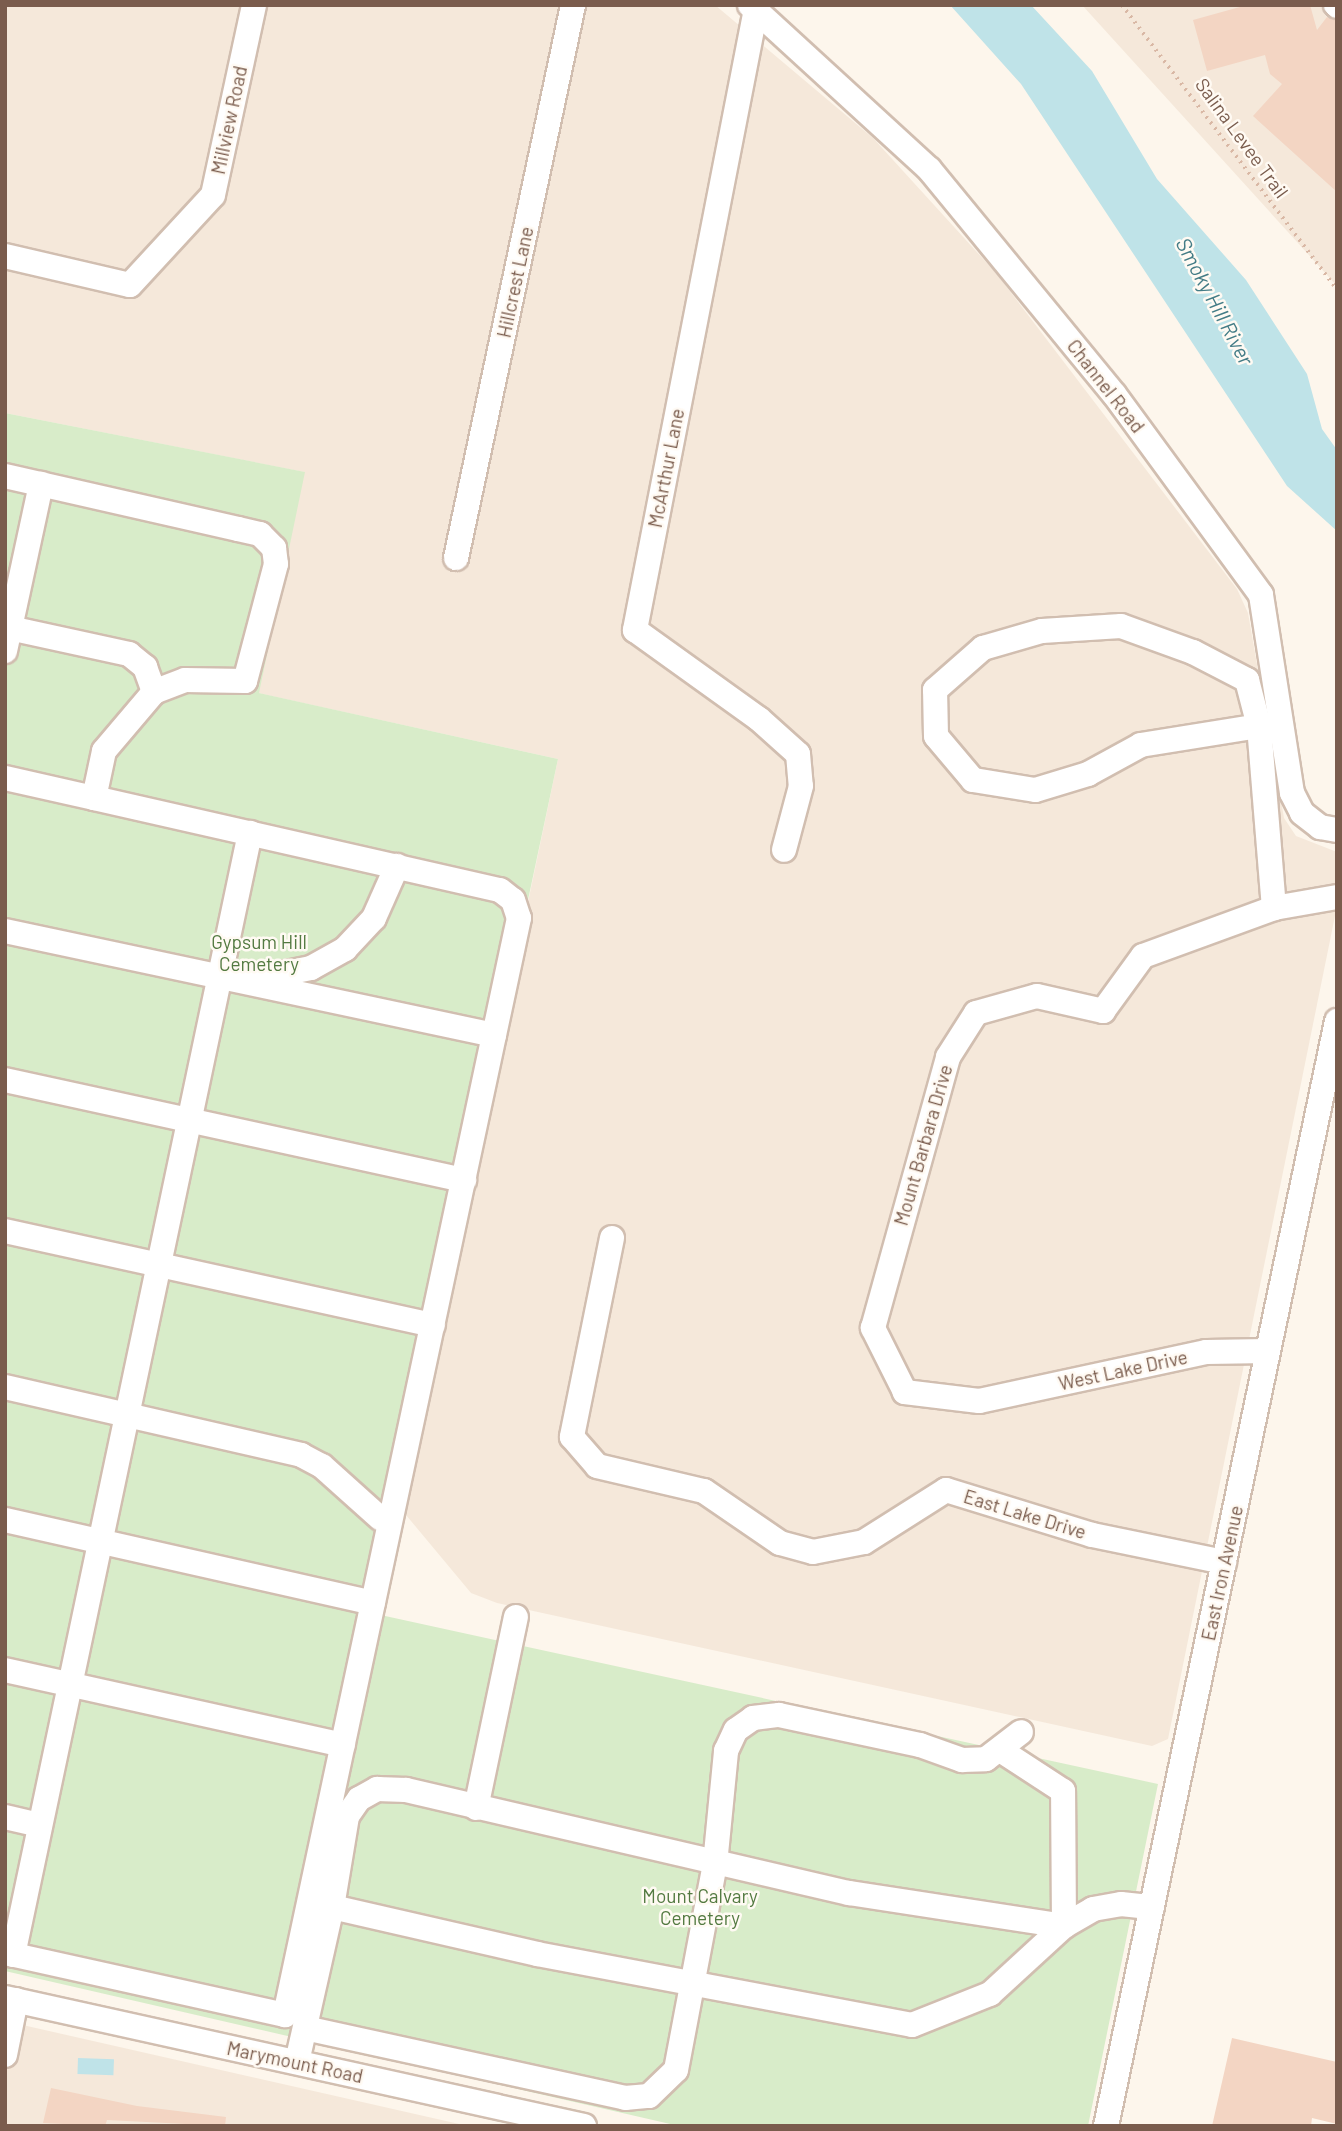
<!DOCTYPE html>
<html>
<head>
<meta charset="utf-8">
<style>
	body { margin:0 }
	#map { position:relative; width:1342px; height:2131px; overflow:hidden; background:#fdf6ec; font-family:Barlow,sans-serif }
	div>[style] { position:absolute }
	.residential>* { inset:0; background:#f5e8da }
	.green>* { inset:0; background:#d8ecc9 }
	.water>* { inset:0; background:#bfe3e8; transform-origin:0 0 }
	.building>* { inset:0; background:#f3d5c3 }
	.path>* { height:3.5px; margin-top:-1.75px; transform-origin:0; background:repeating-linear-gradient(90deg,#d9b8a5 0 2px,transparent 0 7px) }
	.roads { filter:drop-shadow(2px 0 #d1beb0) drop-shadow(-2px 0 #d1beb0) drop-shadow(0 2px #d1beb0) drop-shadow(0 -2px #d1beb0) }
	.minor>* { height:24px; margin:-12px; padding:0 12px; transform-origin:12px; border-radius:12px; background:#fff }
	span { translate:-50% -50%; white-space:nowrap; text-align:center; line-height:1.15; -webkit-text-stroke:5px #fffaf3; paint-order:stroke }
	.street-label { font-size:19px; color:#7a5c4d }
	.park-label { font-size:19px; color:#537a41 }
	.water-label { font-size:21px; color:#437c86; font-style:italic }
	.frame { position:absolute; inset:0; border:7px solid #7a5c4d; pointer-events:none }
</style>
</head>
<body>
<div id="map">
	<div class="residential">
		<div style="clip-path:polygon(5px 5px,715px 5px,873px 138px,996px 273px,1237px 589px,1248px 613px,1284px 818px,1296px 836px,1337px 852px,1337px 906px,1168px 1739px,1152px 1746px,497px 1603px,471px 1593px,401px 1509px,558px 759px,258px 693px,304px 472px,5px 413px)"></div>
		<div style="clip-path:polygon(1082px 5px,1337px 5px,1337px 286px)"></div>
		<div style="clip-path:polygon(5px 2021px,468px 2126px,5px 2126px)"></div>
	</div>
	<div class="green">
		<div style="clip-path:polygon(5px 413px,305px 472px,259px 693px,558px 759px,376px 1614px,1158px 1784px,1088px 2126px,679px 2126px,5px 1971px)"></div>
	</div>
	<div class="water">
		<div style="clip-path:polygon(950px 5px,1031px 5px,1092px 71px,1157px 179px,1246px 280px,1307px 374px,1322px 429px,1337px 450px,1337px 531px,1287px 486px,1021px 84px)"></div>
		<div style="left:78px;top:2058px;width:36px;height:16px;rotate:2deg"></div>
	</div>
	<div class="building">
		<div style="clip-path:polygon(1247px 5px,1310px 5px,1317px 30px,1327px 17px,1337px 20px,1337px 192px,1253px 116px,1282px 84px,1270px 74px,1265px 55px,1207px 71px,1193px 20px)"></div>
		<div style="clip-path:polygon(1232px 2038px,1337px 2062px,1337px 2124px,1312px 2118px,1311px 2126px,1212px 2126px)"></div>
		<div style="clip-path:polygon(51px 2088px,137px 2106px,226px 2117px,225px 2126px,107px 2120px,105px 2126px,43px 2123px)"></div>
	</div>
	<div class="path">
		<div style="left:1122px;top:5px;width:356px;rotate:52.9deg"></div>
	</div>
	<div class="roads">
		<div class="minor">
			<div style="left:750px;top:5px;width:243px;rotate:42.5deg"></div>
			<div style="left:929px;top:169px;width:291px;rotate:50.6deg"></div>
			<div style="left:1114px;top:394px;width:249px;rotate:53.8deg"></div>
			<div style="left:1261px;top:595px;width:200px;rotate:81.1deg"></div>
			<div style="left:1292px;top:793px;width:22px;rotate:63deg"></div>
			<div style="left:1302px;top:813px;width:23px;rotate:38deg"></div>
			<div style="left:1320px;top:827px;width:17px;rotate:10deg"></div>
			<div style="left:1336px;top:5px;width:1px;rotate:45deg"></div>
			<div style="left:756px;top:9px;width:633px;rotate:101.03deg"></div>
			<div style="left:635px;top:630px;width:153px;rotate:35.7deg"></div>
			<div style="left:759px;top:719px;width:52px;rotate:41.9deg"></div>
			<div style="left:798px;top:754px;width:32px;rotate:85deg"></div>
			<div style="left:801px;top:786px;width:66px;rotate:104.9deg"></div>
			<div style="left:5px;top:256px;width:128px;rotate:13.1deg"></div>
			<div style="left:130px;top:285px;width:122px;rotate:-47.3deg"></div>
			<div style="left:213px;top:195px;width:194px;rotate:-77.8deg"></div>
			<div style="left:5px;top:476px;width:239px;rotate:12.8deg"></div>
			<div style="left:238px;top:529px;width:23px;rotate:13deg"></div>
			<div style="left:260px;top:534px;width:20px;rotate:45deg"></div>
			<div style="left:274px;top:548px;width:16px;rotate:83deg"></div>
			<div style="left:276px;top:564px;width:121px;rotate:104.8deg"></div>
			<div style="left:245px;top:681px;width:60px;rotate:-179deg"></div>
			<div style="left:185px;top:680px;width:33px;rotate:159deg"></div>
			<div style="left:456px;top:558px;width:565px;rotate:-78.05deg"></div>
			<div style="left:1121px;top:626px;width:77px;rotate:19.9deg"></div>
			<div style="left:1193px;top:652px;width:61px;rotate:27.4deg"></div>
			<div style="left:1247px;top:680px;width:48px;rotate:75.4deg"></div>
			<div style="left:1259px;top:726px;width:120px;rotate:170.9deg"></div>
			<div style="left:1141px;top:745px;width:60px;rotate:151.3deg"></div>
			<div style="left:1088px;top:774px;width:55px;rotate:163.2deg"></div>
			<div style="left:1035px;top:790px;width:63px;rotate:-170.8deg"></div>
			<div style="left:973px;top:780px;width:57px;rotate:-130.1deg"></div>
			<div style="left:936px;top:736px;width:46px;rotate:-91.2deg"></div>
			<div style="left:935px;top:690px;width:64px;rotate:-41.2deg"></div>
			<div style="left:983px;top:648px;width:61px;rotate:-16.1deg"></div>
			<div style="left:1042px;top:631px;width:79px;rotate:-3.6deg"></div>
			<div style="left:5px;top:627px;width:127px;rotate:12.3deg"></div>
			<div style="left:129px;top:654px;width:21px;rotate:39deg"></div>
			<div style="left:145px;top:667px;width:27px;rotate:70deg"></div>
			<div style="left:154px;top:692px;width:77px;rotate:130.3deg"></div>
			<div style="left:104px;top:751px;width:48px;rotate:102deg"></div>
			<div style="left:94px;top:798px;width:416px;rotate:12.8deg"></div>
			<div style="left:500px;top:890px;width:16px;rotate:38deg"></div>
			<div style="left:513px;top:900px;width:19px;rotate:72deg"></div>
			<div style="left:519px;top:918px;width:1122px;rotate:102.04deg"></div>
			<div style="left:285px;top:2015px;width:287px;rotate:-167.5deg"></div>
			<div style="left:5px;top:651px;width:171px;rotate:-77.8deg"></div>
			<div style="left:1259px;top:726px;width:183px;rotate:85.3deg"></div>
			<div style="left:5px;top:778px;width:91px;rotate:12.7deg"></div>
			<div style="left:5px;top:931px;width:500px;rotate:12deg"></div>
			<div style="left:252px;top:980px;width:60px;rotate:-11.5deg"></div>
			<div style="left:311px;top:968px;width:39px;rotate:-29deg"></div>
			<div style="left:345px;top:949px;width:42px;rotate:-46.9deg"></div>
			<div style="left:374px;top:918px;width:57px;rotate:-66.1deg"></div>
			<div style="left:5px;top:1080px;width:470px;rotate:12.3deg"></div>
			<div style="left:5px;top:1231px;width:438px;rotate:12.4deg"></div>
			<div style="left:612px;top:1238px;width:203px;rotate:101.4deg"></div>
			<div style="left:572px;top:1437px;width:38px;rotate:49deg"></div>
			<div style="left:597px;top:1466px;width:110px;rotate:13.2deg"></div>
			<div style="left:704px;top:1491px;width:92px;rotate:34.4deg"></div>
			<div style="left:780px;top:1543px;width:34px;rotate:15deg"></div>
			<div style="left:813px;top:1552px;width:52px;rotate:-11.1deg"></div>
			<div style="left:864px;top:1542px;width:97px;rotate:-32.4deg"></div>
			<div style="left:946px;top:1490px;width:153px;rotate:17.1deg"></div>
			<div style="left:1092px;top:1535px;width:135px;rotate:11.6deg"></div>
			<div style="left:1268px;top:1351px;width:62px;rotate:179.1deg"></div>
			<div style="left:1206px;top:1352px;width:232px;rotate:167.8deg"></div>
			<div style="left:979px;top:1401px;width:75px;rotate:-173.1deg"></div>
			<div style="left:905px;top:1392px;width:72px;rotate:-116.6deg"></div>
			<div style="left:873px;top:1328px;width:281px;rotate:-74.5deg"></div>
			<div style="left:948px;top:1057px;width:52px;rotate:-57.5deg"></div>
			<div style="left:976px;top:1013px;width:63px;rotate:-15.6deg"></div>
			<div style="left:1037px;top:996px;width:68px;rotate:12.8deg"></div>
			<div style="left:1103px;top:1011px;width:68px;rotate:-54deg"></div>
			<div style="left:1143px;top:956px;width:140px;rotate:-20.1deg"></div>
			<div style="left:1274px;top:908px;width:64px;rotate:-9.9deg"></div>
			<div style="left:5px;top:1387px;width:304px;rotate:12.9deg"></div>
			<div style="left:301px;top:1455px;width:24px;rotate:28deg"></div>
			<div style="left:322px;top:1466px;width:78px;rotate:41.9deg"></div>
			<div style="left:5px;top:1520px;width:377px;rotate:12.7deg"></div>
			<div style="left:5px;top:1670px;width:346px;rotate:12.5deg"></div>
			<div style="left:476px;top:1808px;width:195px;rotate:-78.2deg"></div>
			<div style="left:5px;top:1817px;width:36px;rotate:13deg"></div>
			<div style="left:332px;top:1907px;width:92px;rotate:-80.6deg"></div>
			<div style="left:347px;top:1816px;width:21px;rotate:-55deg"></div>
			<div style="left:359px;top:1799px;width:21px;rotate:-29deg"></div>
			<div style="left:377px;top:1789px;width:29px;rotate:2deg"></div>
			<div style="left:406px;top:1790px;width:455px;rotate:13.1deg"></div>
			<div style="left:849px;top:1893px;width:218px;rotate:8.7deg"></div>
			<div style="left:1064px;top:1926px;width:135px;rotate:-90.4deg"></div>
			<div style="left:1063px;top:1791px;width:75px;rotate:-146.9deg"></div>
			<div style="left:13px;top:1955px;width:1147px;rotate:-78.07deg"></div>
			<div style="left:5px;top:1998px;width:593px;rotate:12.47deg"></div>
			<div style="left:305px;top:2028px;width:328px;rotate:12.3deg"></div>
			<div style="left:625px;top:2098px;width:24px;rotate:-5deg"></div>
			<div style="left:649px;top:2096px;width:37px;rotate:-44deg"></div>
			<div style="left:676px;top:2070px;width:210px;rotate:-79.3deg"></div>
			<div style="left:715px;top:1864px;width:114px;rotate:-84.4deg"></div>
			<div style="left:726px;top:1751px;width:23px;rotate:-65deg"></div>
			<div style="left:736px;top:1730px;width:21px;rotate:-35deg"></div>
			<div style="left:753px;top:1718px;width:26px;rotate:-7deg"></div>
			<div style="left:779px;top:1715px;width:144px;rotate:12deg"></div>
			<div style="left:920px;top:1745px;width:45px;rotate:19.7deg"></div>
			<div style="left:962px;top:1760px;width:24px;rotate:-2deg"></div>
			<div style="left:986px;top:1759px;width:44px;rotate:-37.6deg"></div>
			<div style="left:5px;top:2055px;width:56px;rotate:-78.7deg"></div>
			<div style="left:297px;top:2062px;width:159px;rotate:-77.3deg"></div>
			<div style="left:332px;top:1907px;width:210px;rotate:12.9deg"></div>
			<div style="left:537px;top:1954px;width:382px;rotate:10.7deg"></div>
			<div style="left:912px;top:2025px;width:84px;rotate:-21.7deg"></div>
			<div style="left:990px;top:1994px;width:100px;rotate:-42.6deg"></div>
			<div style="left:1064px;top:1926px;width:34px;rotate:-30deg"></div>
			<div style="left:1093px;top:1909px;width:28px;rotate:-10deg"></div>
			<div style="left:1121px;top:1904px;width:31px;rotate:6deg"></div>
			<div style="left:1106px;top:2126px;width:1129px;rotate:-78.19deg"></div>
		</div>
	</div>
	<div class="street-label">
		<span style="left:229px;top:120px;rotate:-78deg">Millview Road</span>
		<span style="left:1242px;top:138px;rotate:54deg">Salina Levee Trail</span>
		<span style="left:515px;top:282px;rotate:-78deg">Hillcrest Lane</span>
		<span style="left:1106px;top:386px;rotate:52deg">Channel Road</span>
		<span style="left:666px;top:468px;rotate:-79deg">McArthur Lane</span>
		<span style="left:923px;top:1145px;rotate:-74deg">Mount Barbara Drive</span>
		<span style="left:1123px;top:1370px;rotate:-12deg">West Lake Drive</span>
		<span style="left:1025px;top:1514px;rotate:17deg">East Lake Drive</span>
		<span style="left:1222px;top:1573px;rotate:-78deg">East Iron Avenue</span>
		<span style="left:295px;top:2062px;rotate:12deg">Marymount Road</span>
	</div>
	<div class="park-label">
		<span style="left:259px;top:953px">Gypsum Hill<br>Cemetery</span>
		<span style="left:700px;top:1907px">Mount Calvary<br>Cemetery</span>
	</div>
	<div class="water-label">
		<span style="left:1215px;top:301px;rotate:62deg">Smoky Hill River</span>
	</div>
	<div class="frame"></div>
</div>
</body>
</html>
